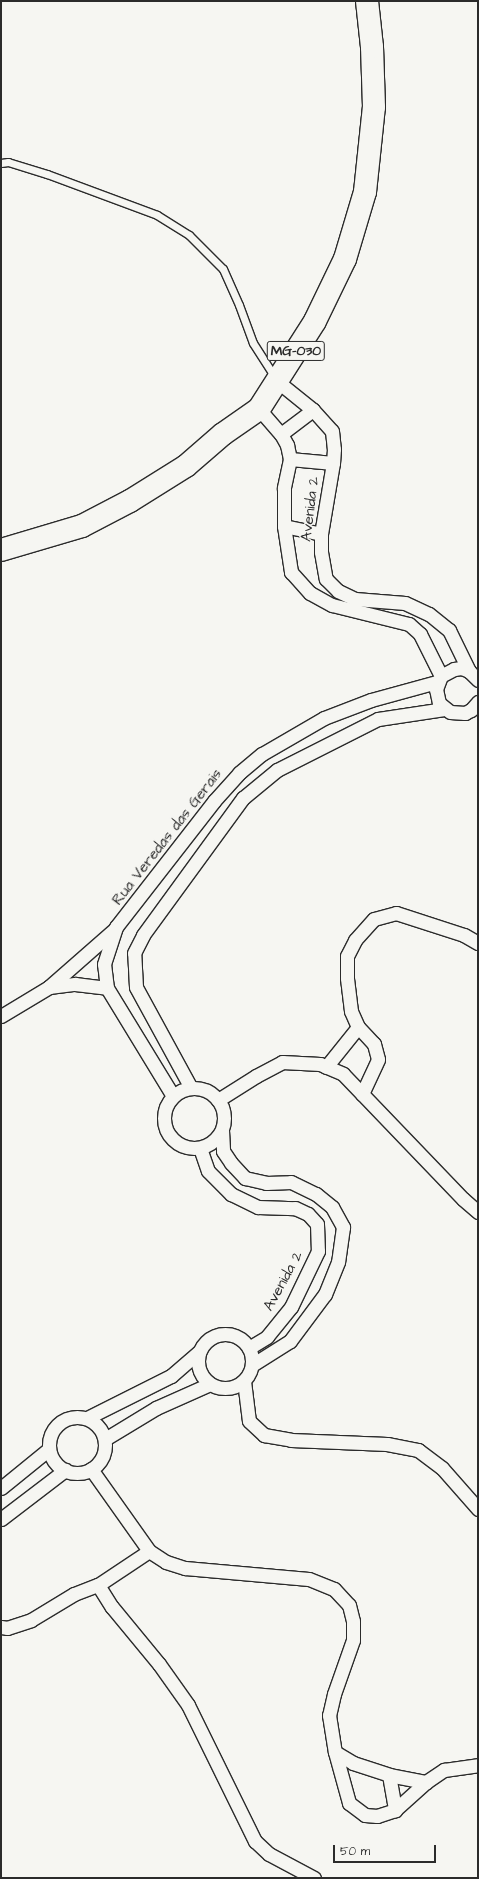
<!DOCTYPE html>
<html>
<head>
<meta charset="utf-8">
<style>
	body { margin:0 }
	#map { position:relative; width:479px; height:1879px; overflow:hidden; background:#f6f6f2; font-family:"Architects Daughter",sans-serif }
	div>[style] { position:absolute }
	.roads { filter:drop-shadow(1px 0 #2b2b2b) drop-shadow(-1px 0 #2b2b2b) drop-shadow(0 1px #2b2b2b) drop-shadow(0 -1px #2b2b2b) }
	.service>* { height:7px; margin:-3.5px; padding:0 3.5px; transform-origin:3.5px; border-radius:3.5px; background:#f6f6f2 }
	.minor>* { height:13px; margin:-6.5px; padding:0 6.5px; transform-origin:6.5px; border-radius:6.5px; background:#f6f6f2 }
	.minor>.ring { margin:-6.5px; padding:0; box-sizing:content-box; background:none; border:13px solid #f6f6f2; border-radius:50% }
	.trunk>* { height:22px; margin:-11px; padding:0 11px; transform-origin:11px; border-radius:11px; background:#f6f6f2 }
	span { translate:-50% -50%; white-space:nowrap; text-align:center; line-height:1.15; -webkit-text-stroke:3px #f6f6f2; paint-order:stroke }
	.shield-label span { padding:1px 3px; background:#f6f6f2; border:1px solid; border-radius:3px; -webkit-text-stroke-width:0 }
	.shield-label { font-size:14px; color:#2b2b2b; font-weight:700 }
	.street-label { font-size:15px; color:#2b2b2b }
	.frame { position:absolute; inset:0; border:2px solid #2b2b2b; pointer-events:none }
	.scale { position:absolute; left:333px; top:1845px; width:103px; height:18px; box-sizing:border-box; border:2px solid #2b2b2b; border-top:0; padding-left:5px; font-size:12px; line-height:14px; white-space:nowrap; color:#2b2b2b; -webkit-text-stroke:3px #f6f6f2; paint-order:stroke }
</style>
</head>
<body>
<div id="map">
	<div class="roads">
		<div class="service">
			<div style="left:1px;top:163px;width:7px;rotate:-8deg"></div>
			<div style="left:8px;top:162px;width:41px;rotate:17.1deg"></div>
			<div style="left:47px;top:174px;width:117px;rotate:20.4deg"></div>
			<div style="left:157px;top:215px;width:38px;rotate:32deg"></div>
			<div style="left:189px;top:235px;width:48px;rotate:45deg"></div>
			<div style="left:223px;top:269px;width:39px;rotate:66deg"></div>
			<div style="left:239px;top:305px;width:40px;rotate:69.8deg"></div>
			<div style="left:253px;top:343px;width:43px;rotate:57.4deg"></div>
		</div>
		<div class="minor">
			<div style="left:277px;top:381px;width:46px;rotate:38.9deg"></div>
			<div style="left:313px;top:410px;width:28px;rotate:48deg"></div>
			<div style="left:332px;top:431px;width:18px;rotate:84deg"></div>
			<div style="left:334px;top:449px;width:14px;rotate:94deg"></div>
			<div style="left:333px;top:463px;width:72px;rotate:99.6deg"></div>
			<div style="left:321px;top:534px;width:18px;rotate:90deg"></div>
			<div style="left:321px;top:552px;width:27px;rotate:80deg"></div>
			<div style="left:326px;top:579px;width:17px;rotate:45deg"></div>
			<div style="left:338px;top:591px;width:19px;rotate:25deg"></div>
			<div style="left:355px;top:599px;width:50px;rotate:4.6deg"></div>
			<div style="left:405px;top:603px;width:26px;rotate:25deg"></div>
			<div style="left:429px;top:614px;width:26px;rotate:39deg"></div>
			<div style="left:449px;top:630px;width:46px;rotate:64deg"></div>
			<div style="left:259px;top:409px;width:33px;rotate:49deg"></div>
			<div style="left:281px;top:434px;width:13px;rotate:61deg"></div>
			<div style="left:287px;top:445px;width:14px;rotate:78deg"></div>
			<div style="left:290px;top:459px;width:30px;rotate:102deg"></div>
			<div style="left:284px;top:488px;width:38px;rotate:90deg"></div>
			<div style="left:284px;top:526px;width:47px;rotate:81.3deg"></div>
			<div style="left:291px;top:572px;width:28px;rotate:48deg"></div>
			<div style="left:310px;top:593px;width:25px;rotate:29deg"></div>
			<div style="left:332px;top:605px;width:79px;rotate:13.9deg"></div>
			<div style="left:409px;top:624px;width:15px;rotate:42deg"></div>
			<div style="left:420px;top:634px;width:47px;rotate:63.4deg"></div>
			<div style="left:281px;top:434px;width:40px;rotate:-37deg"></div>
			<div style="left:290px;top:459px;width:43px;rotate:5.3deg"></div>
			<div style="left:284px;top:526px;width:38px;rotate:12deg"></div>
			<div style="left:478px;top:680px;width:13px;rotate:-135deg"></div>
			<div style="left:469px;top:671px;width:9px;rotate:-159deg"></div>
			<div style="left:461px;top:668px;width:7px;rotate:172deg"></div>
			<div style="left:454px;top:669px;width:15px;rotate:152deg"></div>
			<div style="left:441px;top:676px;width:14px;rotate:111deg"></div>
			<div style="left:436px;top:689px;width:14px;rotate:78deg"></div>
			<div style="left:439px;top:703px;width:14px;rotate:39deg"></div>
			<div style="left:450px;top:712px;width:15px;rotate:4deg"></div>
			<div style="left:465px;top:713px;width:7px;rotate:-27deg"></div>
			<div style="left:471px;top:710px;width:11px;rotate:-49deg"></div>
			<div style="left:49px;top:987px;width:26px;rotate:-7deg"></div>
			<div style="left:75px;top:984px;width:32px;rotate:7deg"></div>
			<div style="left:1px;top:1016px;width:56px;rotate:-31.1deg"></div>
			<div style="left:49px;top:987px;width:88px;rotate:-41.3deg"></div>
			<div style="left:326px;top:1067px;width:51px;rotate:-51.3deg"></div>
			<div class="ring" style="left:164px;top:1088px;width:47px;height:47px"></div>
			<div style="left:191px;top:1088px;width:115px;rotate:-118.6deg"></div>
			<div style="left:136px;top:987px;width:34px;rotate:-93deg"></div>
			<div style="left:134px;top:953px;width:20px;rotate:-63deg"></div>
			<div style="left:143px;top:935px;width:170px;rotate:-53.9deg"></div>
			<div style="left:243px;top:798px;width:44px;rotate:-39.5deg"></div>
			<div style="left:277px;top:770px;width:113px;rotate:-26.8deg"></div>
			<div style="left:378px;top:719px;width:67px;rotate:-8.6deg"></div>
			<div style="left:362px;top:1094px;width:38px;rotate:-65deg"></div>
			<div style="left:378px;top:1059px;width:16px;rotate:-105deg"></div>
			<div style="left:374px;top:1044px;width:23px;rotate:-133deg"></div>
			<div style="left:358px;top:1027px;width:17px;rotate:-114deg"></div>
			<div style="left:351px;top:1011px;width:33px;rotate:-97deg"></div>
			<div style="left:347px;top:978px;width:22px;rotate:-90deg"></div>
			<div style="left:347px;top:956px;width:18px;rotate:-63deg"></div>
			<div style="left:355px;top:940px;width:28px;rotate:-48deg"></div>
			<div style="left:374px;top:919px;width:23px;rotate:-15deg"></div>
			<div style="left:396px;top:913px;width:71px;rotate:17.9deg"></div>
			<div style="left:464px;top:935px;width:16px;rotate:30deg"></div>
			<div style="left:173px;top:1096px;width:127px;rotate:-121.4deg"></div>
			<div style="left:107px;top:988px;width:24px;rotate:-97deg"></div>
			<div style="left:104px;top:964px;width:39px;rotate:-72deg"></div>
			<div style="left:116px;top:927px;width:160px;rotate:-52.1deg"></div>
			<div style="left:214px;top:801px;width:38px;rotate:-48deg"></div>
			<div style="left:239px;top:773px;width:30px;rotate:-40deg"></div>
			<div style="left:262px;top:754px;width:72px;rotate:-30.1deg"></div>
			<div style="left:324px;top:718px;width:50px;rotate:-21deg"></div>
			<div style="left:371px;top:700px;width:68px;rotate:-15.3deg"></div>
			<div style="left:218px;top:1100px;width:45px;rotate:-32.3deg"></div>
			<div style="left:256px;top:1076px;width:30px;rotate:-28deg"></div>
			<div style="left:282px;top:1062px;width:38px;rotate:3deg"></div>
			<div style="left:320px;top:1064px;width:25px;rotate:23deg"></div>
			<div style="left:343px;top:1074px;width:173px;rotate:46.2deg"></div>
			<div style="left:463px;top:1199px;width:20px;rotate:41deg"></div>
			<div style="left:222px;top:1130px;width:21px;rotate:87deg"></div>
			<div style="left:223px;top:1151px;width:14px;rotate:56deg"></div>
			<div style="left:231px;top:1163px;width:21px;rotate:47deg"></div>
			<div style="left:245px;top:1178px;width:22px;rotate:13deg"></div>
			<div style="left:266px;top:1183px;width:25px;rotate:-2deg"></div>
			<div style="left:291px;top:1182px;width:28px;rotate:26deg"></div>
			<div style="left:316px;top:1194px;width:21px;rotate:39deg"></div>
			<div style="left:332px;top:1207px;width:23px;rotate:61deg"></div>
			<div style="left:343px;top:1227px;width:35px;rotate:98deg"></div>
			<div style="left:338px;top:1262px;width:35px;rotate:112deg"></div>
			<div style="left:325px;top:1294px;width:59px;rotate:126.7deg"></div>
			<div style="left:290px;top:1341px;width:45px;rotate:147.7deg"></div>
			<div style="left:200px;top:1148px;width:24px;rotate:71deg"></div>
			<div style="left:208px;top:1171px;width:33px;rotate:45deg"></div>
			<div style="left:231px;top:1194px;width:30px;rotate:26deg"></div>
			<div style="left:258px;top:1207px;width:37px;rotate:2deg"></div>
			<div style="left:295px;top:1208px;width:14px;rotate:25deg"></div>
			<div style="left:308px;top:1214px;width:13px;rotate:48deg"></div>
			<div style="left:317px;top:1224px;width:27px;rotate:88deg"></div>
			<div style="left:318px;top:1251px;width:62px;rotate:115.7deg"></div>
			<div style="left:291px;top:1307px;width:38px;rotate:129deg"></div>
			<div style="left:267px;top:1337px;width:21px;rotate:149deg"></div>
			<div class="ring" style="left:198px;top:1334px;width:41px;height:41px"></div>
			<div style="left:244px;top:1381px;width:40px;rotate:82.9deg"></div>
			<div style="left:249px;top:1421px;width:21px;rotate:43deg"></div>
			<div style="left:264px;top:1435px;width:27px;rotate:10deg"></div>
			<div style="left:291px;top:1440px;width:96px;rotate:2.4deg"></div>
			<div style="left:387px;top:1444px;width:32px;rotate:11deg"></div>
			<div style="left:418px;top:1450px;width:30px;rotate:37deg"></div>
			<div style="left:442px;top:1468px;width:55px;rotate:48.7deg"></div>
			<div class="ring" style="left:49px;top:1417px;width:43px;height:43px"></div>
			<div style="left:87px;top:1418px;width:94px;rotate:-26.6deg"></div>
			<div style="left:171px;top:1376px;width:38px;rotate:-41deg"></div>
			<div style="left:105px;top:1439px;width:60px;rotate:-31.3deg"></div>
			<div style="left:156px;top:1408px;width:59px;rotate:-24deg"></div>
			<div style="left:91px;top:1469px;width:100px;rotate:54.7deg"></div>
			<div style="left:149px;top:1551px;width:20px;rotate:33deg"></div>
			<div style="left:166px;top:1562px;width:20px;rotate:18deg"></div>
			<div style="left:185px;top:1568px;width:124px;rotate:5.1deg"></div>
			<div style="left:309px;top:1579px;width:27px;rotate:22deg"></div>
			<div style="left:334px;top:1589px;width:22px;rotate:47deg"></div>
			<div style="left:349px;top:1605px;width:16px;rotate:76deg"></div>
			<div style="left:353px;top:1621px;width:19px;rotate:90deg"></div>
			<div style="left:353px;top:1640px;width:57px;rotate:109.4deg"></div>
			<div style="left:334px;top:1694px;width:22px;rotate:103deg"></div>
			<div style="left:329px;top:1715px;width:37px;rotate:81deg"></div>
			<div style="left:335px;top:1752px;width:53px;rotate:74.6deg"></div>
			<div style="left:349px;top:1803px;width:20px;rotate:37deg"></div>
			<div style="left:365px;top:1815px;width:12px;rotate:5deg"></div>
			<div style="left:377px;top:1816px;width:19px;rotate:-18deg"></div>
			<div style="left:395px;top:1810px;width:42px;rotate:-42.1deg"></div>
			<div style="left:426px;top:1782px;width:22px;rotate:-34deg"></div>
			<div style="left:444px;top:1770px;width:34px;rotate:-8deg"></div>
			<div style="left:1px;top:1488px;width:62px;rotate:-39.1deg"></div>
			<div style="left:1px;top:1519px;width:81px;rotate:-37.4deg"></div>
			<div style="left:98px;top:1585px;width:26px;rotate:58deg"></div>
			<div style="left:112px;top:1607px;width:74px;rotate:50.5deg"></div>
			<div style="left:159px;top:1664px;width:50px;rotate:54.7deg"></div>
			<div style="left:188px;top:1705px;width:152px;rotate:63.8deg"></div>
			<div style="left:255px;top:1841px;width:19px;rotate:43deg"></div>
			<div style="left:269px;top:1854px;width:51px;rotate:28.1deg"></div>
			<div style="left:1px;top:1627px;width:6px;rotate:9deg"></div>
			<div style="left:7px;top:1628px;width:25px;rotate:-18deg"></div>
			<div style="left:31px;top:1620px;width:50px;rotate:-31.2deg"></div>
			<div style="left:74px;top:1594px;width:26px;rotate:-21deg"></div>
			<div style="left:98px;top:1585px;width:61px;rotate:-33.7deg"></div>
			<div style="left:335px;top:1752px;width:21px;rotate:31deg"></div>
			<div style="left:353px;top:1763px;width:38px;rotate:18deg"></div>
			<div style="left:389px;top:1775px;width:38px;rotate:11deg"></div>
			<div style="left:389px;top:1775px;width:36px;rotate:80deg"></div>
		</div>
		<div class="trunk">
			<div style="left:1px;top:550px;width:84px;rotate:-16.5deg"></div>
			<div style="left:82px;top:526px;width:54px;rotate:-27.5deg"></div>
			<div style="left:130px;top:501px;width:66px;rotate:-32deg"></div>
			<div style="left:186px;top:466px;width:49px;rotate:-40.9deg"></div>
			<div style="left:223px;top:434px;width:44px;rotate:-34.8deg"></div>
			<div style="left:259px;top:409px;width:104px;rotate:-57.5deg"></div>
			<div style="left:315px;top:321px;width:69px;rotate:-64.2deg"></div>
			<div style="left:345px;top:259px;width:70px;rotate:-73.4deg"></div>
			<div style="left:365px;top:192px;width:85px;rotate:-84deg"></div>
			<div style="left:374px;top:107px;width:60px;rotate:-91.9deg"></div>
			<div style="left:372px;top:47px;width:46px;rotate:-96.2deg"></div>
		</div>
	</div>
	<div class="shield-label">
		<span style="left:296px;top:351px">MG-030</span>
	</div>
	<div class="street-label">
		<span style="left:310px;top:509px;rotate:-83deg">Avenida 2</span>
		<span style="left:167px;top:837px;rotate:-52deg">Rua Veredas das Gerais</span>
		<span style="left:283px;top:1281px;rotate:-61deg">Avenida 2</span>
	</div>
	<div class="frame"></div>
	<div class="scale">50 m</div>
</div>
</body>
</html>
